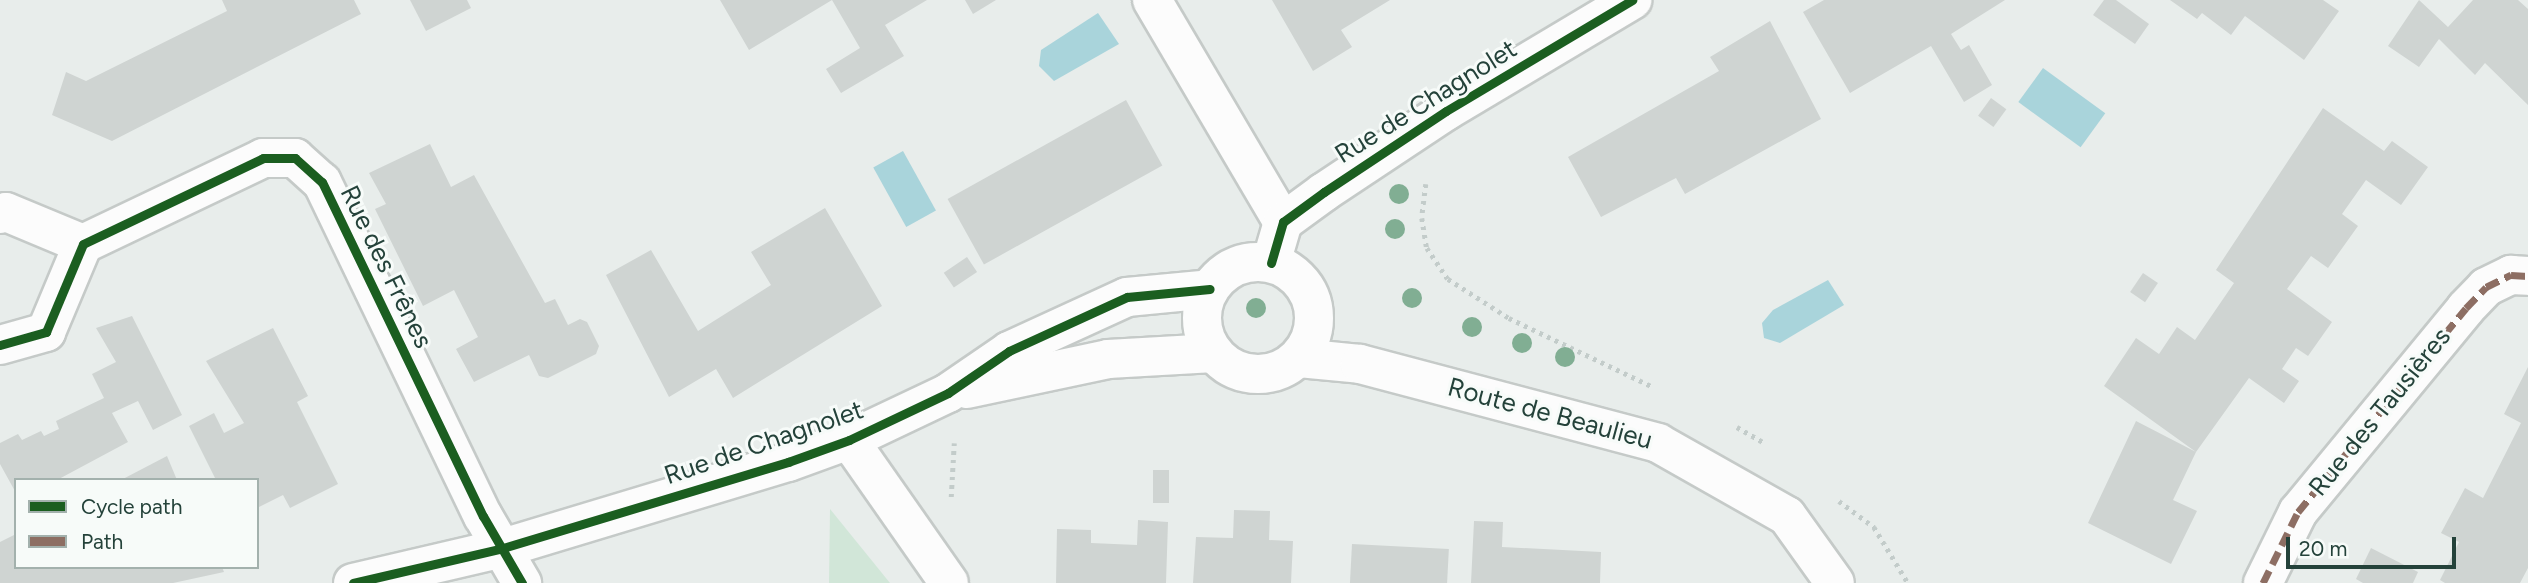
<!DOCTYPE html>
<html>
<head>
<meta charset="utf-8">
<style>
	body { margin:0 }
	#map { position:relative; width:2528px; height:583px; overflow:hidden; background:#e8edeb; font-family:Figtree,sans-serif }
	div>[style] { position:absolute }
	.green>* { inset:0; background:#d1e6d8 }
	.water>* { inset:0; background:#a9d4db; transform-origin:0 0 }
	.building>* { inset:0; background:#cfd4d2; transform-origin:0 0 }
	.path>* { height:4.5px; margin-top:-2.25px; transform-origin:0; background:repeating-linear-gradient(90deg,#c3ccca 0 3.5px,transparent 0 8.5px) }
	.roads { filter:drop-shadow(2px 0 #c5cac8) drop-shadow(-2px 0 #c5cac8) drop-shadow(0 2px #c5cac8) drop-shadow(0 -2px #c5cac8) }
	.minor>* { height:38px; margin:-19px; padding:0 19px; transform-origin:19px; border-radius:19px; background:#fcfcfc }
	.minor>.ring { margin:-19px; padding:0; box-sizing:content-box; background:none; border:38px solid #fcfcfc; border-radius:50% }
	.quiet>* { height:7px; margin-top:-3.5px; transform-origin:0; background:repeating-linear-gradient(90deg,#8d6e63 0 14px,transparent 0 21px) }
	.cycleway>* { height:9px; margin:-4.5px; padding:0 4.5px; transform-origin:4.5px; border-radius:4.5px; background:#1b5e20 }
	.trees>* { width:20px; height:20px; margin:-10px; border-radius:50%; background:#81ae93 }
	span { translate:-50% -50%; white-space:nowrap; text-align:center; line-height:1.15; -webkit-text-stroke:6px #f7fbf9; paint-order:stroke }
	.street-label { font-size:26px; color:#24423a }
	.legend { position:absolute; left:14px; top:478px; width:245px; height:91px; box-sizing:border-box; background:#f7fbf9; border:2px solid #a3b1ad; margin:0; padding:9px 12px; list-style:none; font-size:21px; color:#24423a }
	.legend li { display:flex; align-items:center; gap:14px; height:35px }
	.legend b { width:35px; border:2px solid #a3b1ad }
	.scale { position:absolute; left:2286px; top:537px; width:170px; height:32px; box-sizing:border-box; border:4px solid #24423a; border-top:0; padding-left:9px; font-size:21px; line-height:24px; white-space:nowrap; color:#24423a; -webkit-text-stroke:5px #f7fbf9; paint-order:stroke }
</style>
</head>
<body>
<div id="map">
	<div class="green">
		<div style="clip-path:polygon(830px 509px,890px 583px,829px 583px)"></div>
	</div>
	<div class="water">
		<div style="clip-path:polygon(1098px 13px,1119px 44px,1054px 81px,1039px 66px,1041px 50px)"></div>
		<div style="left:2043px;top:68px;width:77px;height:42px;rotate:36deg"></div>
		<div style="left:903px;top:151px;width:68px;height:34px;rotate:61deg"></div>
		<div style="clip-path:polygon(1828px 280px,1844px 305px,1780px 343px,1764px 338px,1762px 323px,1773px 310px)"></div>
	</div>
	<div class="building">
		<div style="clip-path:polygon(222px 0,354px 0,361px 14px,112px 141px,52px 115px,66px 72px,86px 81px,227px 11px)"></div>
		<div style="clip-path:polygon(410px 0,467px 0,471px 8px,426px 31px)"></div>
		<div style="clip-path:polygon(720px 0,927px 0,885px 25px,904px 56px,841px 93px,826px 69px,860px 48px,832px 0,749px 50px)"></div>
		<div style="clip-path:polygon(965px 0,996px 0,973px 14px)"></div>
		<div style="clip-path:polygon(1272px 0,1390px 0,1341px 30px,1352px 47px,1313px 71px)"></div>
		<div style="clip-path:polygon(1824px 0,2005px 0,1951px 34px,1961px 50px,1969px 45px,1992px 85px,1964px 102px,1931px 46px,1850px 93px,1803px 12px)"></div>
		<div style="clip-path:polygon(2104px 0,2116px 0,2149px 24px,2135px 44px,2093px 15px)"></div>
		<div style="clip-path:polygon(2170px 0,2323px 0,2339px 11px,2304px 60px,2245px 16px,2231px 35px,2202px 13px,2197px 19px)"></div>
		<div style="clip-path:polygon(2419px 0,2448px 27px,2473px 0,2518px 0,2528px 9px,2528px 105px,2485px 63px,2475px 75px,2439px 39px,2419px 67px,2388px 46px)"></div>
		<div style="clip-path:polygon(1770px 21px,1821px 119px,1685px 194px,1676px 178px,1601px 217px,1568px 157px,1719px 71px,1710px 57px)"></div>
		<div style="left:1991px;top:98px;width:19px;height:22px;rotate:36deg"></div>
		<div style="left:1126px;top:100px;width:75px;height:204px;rotate:61deg"></div>
		<div style="clip-path:polygon(2323px 108px,2384px 151px,2392px 141px,2428px 167px,2401px 205px,2366px 180px,2342px 214px,2358px 226px,2328px 268px,2311px 256px,2287px 289px,2332px 322px,2308px 356px,2296px 348px,2282px 369px,2299px 381px,2284px 403px,2249px 378px,2196px 452px,2173px 500px,2197px 511px,2171px 564px,2088px 523px,2136px 421px,2196px 452px,2104px 386px,2136px 338px,2159px 354px,2177px 327px,2195px 340px,2234px 283px,2216px 270px)"></div>
		<div style="clip-path:polygon(430px 144px,451px 187px,474px 175px,545px 303px,555px 299px,568px 325px,580px 319px,587px 322px,599px 346px,596px 354px,548px 378px,539px 376px,529px 355px,474px 382px,456px 349px,478px 337px,454px 290px,423px 306px,375px 209px,386px 204px,369px 173px)"></div>
		<div style="clip-path:polygon(825px 208px,882px 306px,733px 398px,716px 369px,669px 397px,606px 275px,651px 250px,698px 331px,771px 285px,751px 252px)"></div>
		<div style="left:967px;top:257px;width:18px;height:28px;rotate:56deg"></div>
		<div style="left:2143px;top:273px;width:18px;height:23px;rotate:34deg"></div>
		<div style="clip-path:polygon(132px 316px,182px 415px,153px 430px,138px 401px,112px 413px,128px 442px,57px 480px,16px 480px,16px 493px,0 464px,0 443px,18px 434px,22px 440px,41px 431px,44px 436px,59px 429px,56px 421px,104px 398px,92px 374px,116px 362px,96px 328px)"></div>
		<div style="clip-path:polygon(273px 328px,308px 396px,297px 402px,338px 484px,290px 508px,283px 495px,257px 508px,257px 480px,216px 480px,189px 426px,214px 413px,224px 433px,244px 423px,206px 361px)"></div>
		<div style="clip-path:polygon(2528px 367px,2528px 568px,2520px 583px,2445px 583px,2440px 580px,2459px 542px,2441px 533px,2465px 488px,2483px 498px,2521px 423px,2504px 414px)"></div>
		<div style="clip-path:polygon(167px 456px,177px 480px,121px 480px)"></div>
		<div style="left:1153px;top:470px;width:16px;height:33px"></div>
		<div style="clip-path:polygon(1234px 510px,1270px 511px,1269px 540px,1293px 541px,1291px 583px,1193px 583px,1196px 537px,1233px 538px)"></div>
		<div style="clip-path:polygon(1138px 520px,1168px 522px,1166px 583px,1056px 583px,1057px 529px,1091px 530px,1091px 543px,1137px 545px)"></div>
		<div style="clip-path:polygon(1474px 521px,1503px 522px,1502px 547px,1601px 552px,1600px 583px,1471px 583px)"></div>
		<div style="clip-path:polygon(16px 534px,16px 567px,222px 567px,224px 572px,173px 583px,0 583px,0 542px)"></div>
		<div style="left:1352px;top:544px;width:97px;height:39px;rotate:3deg"></div>
		<div style="clip-path:polygon(2371px 548px,2418px 572px,2413px 583px,2363px 583px,2356px 579px)"></div>
	</div>
	<div class="path">
		<div style="left:1426px;top:184px;width:34px;rotate:97deg"></div>
		<div style="left:1422px;top:218px;width:30px;rotate:81deg"></div>
		<div style="left:1427px;top:248px;width:37px;rotate:56deg"></div>
		<div style="left:1448px;top:279px;width:72px;rotate:32.6deg"></div>
		<div style="left:1509px;top:318px;width:160px;rotate:25.6deg"></div>
		<div style="left:1737px;top:427px;width:30px;rotate:30deg"></div>
		<div style="left:951px;top:497px;width:54px;rotate:-86.8deg"></div>
		<div style="left:1839px;top:501px;width:44px;rotate:36.6deg"></div>
		<div style="left:1874px;top:527px;width:66px;rotate:58.7deg"></div>
	</div>
	<div class="roads">
		<div class="minor">
			<div style="left:1152px;top:0;width:258px;rotate:59.5deg"></div>
			<div style="left:0;top:214px;width:6px;rotate:-18deg"></div>
			<div style="left:6px;top:212px;width:83px;rotate:22.6deg"></div>
			<div class="ring" style="left:1202px;top:262px;width:74px;height:74px"></div>
			<div style="left:1271px;top:263px;width:43px;rotate:-73.7deg"></div>
			<div style="left:1283px;top:222px;width:51px;rotate:-36.2deg"></div>
			<div style="left:1324px;top:192px;width:146px;rotate:-33.6deg"></div>
			<div style="left:1446px;top:111px;width:217px;rotate:-30.8deg"></div>
			<div style="left:0;top:345px;width:48px;rotate:-15.8deg"></div>
			<div style="left:46px;top:332px;width:95px;rotate:-67.2deg"></div>
			<div style="left:83px;top:244px;width:199px;rotate:-25.5deg"></div>
			<div style="left:263px;top:158px;width:32px"></div>
			<div style="left:295px;top:158px;width:36px;rotate:42deg"></div>
			<div style="left:322px;top:182px;width:371px;rotate:64.3deg"></div>
			<div style="left:483px;top:516px;width:78px;rotate:59.8deg"></div>
			<div style="left:1299px;top:358px;width:61px;rotate:5.6deg"></div>
			<div style="left:1360px;top:364px;width:308px;rotate:14.8deg"></div>
			<div style="left:1658px;top:443px;width:148px;rotate:29.5deg"></div>
			<div style="left:1787px;top:516px;width:82px;rotate:54.4deg"></div>
			<div style="left:967px;top:389px;width:144px;rotate:-12deg"></div>
			<div style="left:1108px;top:359px;width:106px;rotate:-3.2deg"></div>
			<div style="left:849px;top:440px;width:174px;rotate:55deg"></div>
			<div style="left:353px;top:583px;width:154px;rotate:-13.1deg"></div>
			<div style="left:503px;top:548px;width:298px;rotate:-16.8deg"></div>
			<div style="left:788px;top:462px;width:65px;rotate:-19.8deg"></div>
			<div style="left:849px;top:440px;width:110px;rotate:-25.4deg"></div>
			<div style="left:948px;top:393px;width:74px;rotate:-34.5deg"></div>
			<div style="left:1009px;top:351px;width:130px;rotate:-24.6deg"></div>
			<div style="left:1127px;top:297px;width:83px;rotate:-5.5deg"></div>
			<div style="left:2263px;top:583px;width:79px;rotate:-63.8deg"></div>
			<div style="left:2298px;top:512px;width:264px;rotate:-50.5deg"></div>
			<div style="left:2466px;top:308px;width:29px;rotate:-46deg"></div>
			<div style="left:2486px;top:287px;width:28px;rotate:-26deg"></div>
			<div style="left:2511px;top:275px;width:17px;rotate:3deg"></div>
		</div>
	</div>
	<div class="quiet">
		<div style="left:2263px;top:583px;width:79px;rotate:-63.8deg"></div>
		<div style="left:2298px;top:512px;width:264px;rotate:-50.5deg"></div>
		<div style="left:2466px;top:308px;width:29px;rotate:-46deg"></div>
		<div style="left:2486px;top:287px;width:28px;rotate:-26deg"></div>
		<div style="left:2511px;top:275px;width:17px;rotate:3deg"></div>
	</div>
	<div class="cycleway">
		<div style="left:1271px;top:263px;width:43px;rotate:-73.7deg"></div>
		<div style="left:1283px;top:222px;width:51px;rotate:-36.2deg"></div>
		<div style="left:1324px;top:192px;width:146px;rotate:-33.6deg"></div>
		<div style="left:1446px;top:111px;width:217px;rotate:-30.8deg"></div>
		<div style="left:0;top:345px;width:48px;rotate:-15.8deg"></div>
		<div style="left:46px;top:332px;width:95px;rotate:-67.2deg"></div>
		<div style="left:83px;top:244px;width:199px;rotate:-25.5deg"></div>
		<div style="left:263px;top:158px;width:32px"></div>
		<div style="left:295px;top:158px;width:36px;rotate:42deg"></div>
		<div style="left:322px;top:182px;width:371px;rotate:64.3deg"></div>
		<div style="left:483px;top:516px;width:78px;rotate:59.8deg"></div>
		<div style="left:353px;top:583px;width:154px;rotate:-13.1deg"></div>
		<div style="left:503px;top:548px;width:298px;rotate:-16.8deg"></div>
		<div style="left:788px;top:462px;width:65px;rotate:-19.8deg"></div>
		<div style="left:849px;top:440px;width:110px;rotate:-25.4deg"></div>
		<div style="left:948px;top:393px;width:74px;rotate:-34.5deg"></div>
		<div style="left:1009px;top:351px;width:130px;rotate:-24.6deg"></div>
		<div style="left:1127px;top:297px;width:83px;rotate:-5.5deg"></div>
	</div>
	<div class="trees">
		<div style="left:1399px;top:194px"></div>
		<div style="left:1395px;top:229px"></div>
		<div style="left:1412px;top:298px"></div>
		<div style="left:1256px;top:308px"></div>
		<div style="left:1472px;top:327px"></div>
		<div style="left:1522px;top:343px"></div>
		<div style="left:1565px;top:357px"></div>
	</div>
	<div class="street-label">
		<span style="left:1426px;top:102px;rotate:-32deg">Rue de Chagnolet</span>
		<span style="left:386px;top:267px;rotate:64deg">Rue des Frênes</span>
		<span style="left:2380px;top:412px;rotate:-51deg">Rue des Tausières</span>
		<span style="left:1550px;top:414px;rotate:15deg">Route de Beaulieu</span>
		<span style="left:764px;top:443px;rotate:-19deg">Rue de Chagnolet</span>
	</div>
	<ul class="legend">
	<li><b style="height:9px;background:#1b5e20"></b>Cycle path</li>
	<li><b style="height:9px;background:#8d6e63"></b>Path</li>
	</ul>
	<div class="scale">20 m</div>
</div>
</body>
</html>
